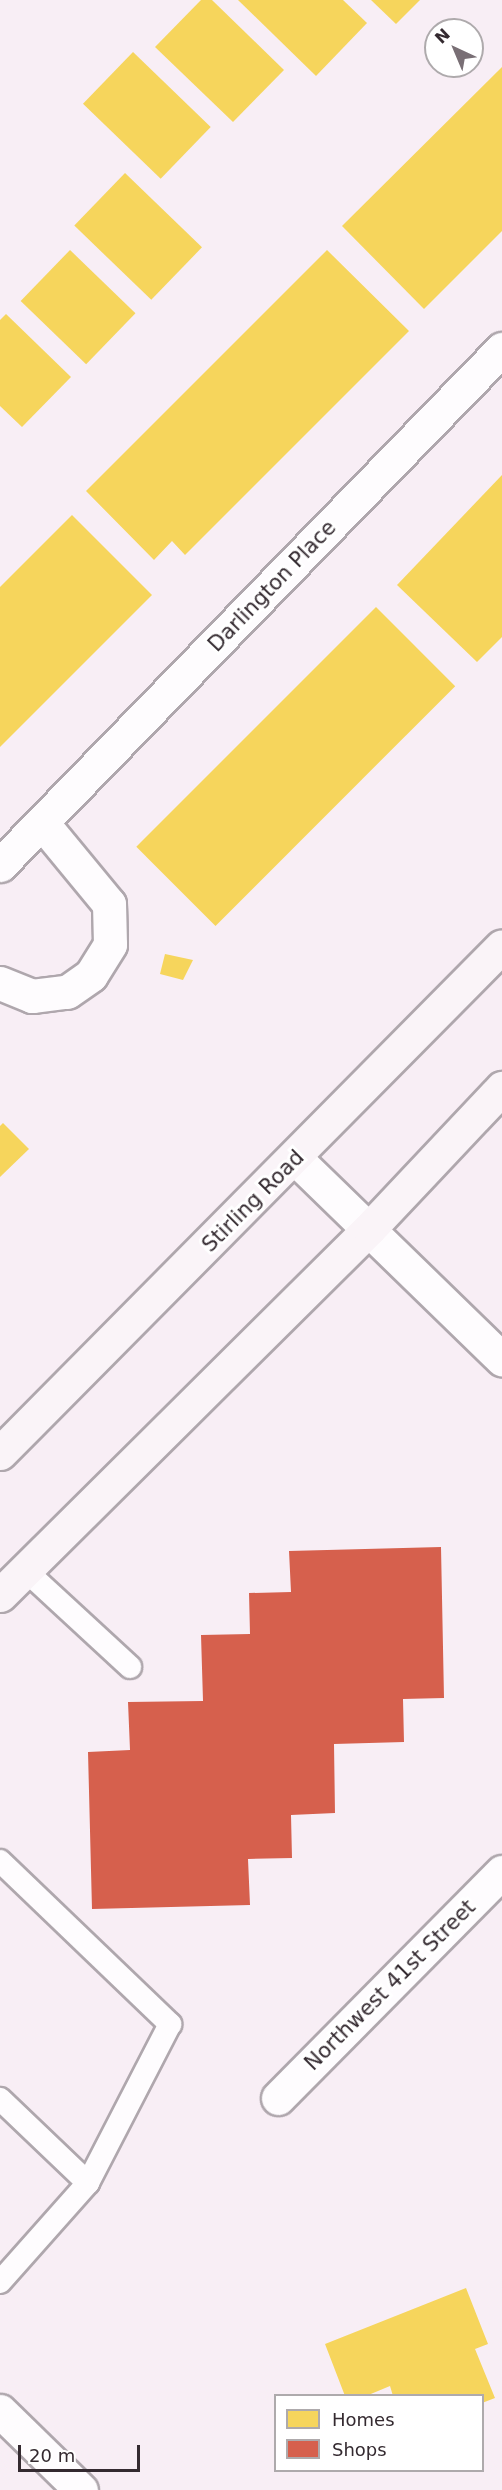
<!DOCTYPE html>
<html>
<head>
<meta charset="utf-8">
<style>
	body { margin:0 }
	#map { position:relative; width:502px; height:2490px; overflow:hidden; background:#f8eef5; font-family:"DejaVu Sans",sans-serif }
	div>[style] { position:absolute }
	.homes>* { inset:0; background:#f6d55c; transform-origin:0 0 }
	.shops>* { inset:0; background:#d6604d }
	.roads { filter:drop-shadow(2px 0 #afa7ad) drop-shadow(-2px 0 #afa7ad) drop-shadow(0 2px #afa7ad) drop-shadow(0 -2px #afa7ad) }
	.lane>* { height:22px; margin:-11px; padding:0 11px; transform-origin:11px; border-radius:11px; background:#fefcfe }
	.street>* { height:33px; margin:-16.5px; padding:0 16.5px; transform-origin:16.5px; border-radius:16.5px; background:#fefcfe }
	.secondary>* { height:33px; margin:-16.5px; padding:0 16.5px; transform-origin:16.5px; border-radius:16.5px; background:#fefcfe }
	.primary>* { height:33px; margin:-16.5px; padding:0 16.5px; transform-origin:16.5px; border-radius:16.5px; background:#faf4f8 }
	span { translate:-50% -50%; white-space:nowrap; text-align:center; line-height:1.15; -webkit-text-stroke:6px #fff; paint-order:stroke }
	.street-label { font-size:21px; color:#342a30 }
	.legend { position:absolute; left:274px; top:2394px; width:210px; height:78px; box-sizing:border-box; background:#fff; border:2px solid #aeaaac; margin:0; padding:8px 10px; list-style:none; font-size:18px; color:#342a30 }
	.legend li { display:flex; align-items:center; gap:12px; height:30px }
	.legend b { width:30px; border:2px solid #aeaaac }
	.north { position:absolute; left:424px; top:18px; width:60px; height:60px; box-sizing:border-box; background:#fff; border:2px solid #aeaaac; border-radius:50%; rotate:316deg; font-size:16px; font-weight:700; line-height:24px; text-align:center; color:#342a30 }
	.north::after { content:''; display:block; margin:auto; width:21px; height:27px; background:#796f75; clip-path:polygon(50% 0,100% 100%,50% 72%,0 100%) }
	.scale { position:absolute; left:18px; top:2445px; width:122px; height:27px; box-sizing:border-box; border:3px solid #342a30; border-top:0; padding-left:8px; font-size:18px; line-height:21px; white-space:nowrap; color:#342a30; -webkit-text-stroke:4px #fff; paint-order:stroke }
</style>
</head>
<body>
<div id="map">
	<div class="homes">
		<div style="clip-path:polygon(201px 0,212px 0,284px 70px,233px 122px,155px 47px)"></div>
		<div style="clip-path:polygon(238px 0,343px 0,367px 23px,316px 76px)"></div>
		<div style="clip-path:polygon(371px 0,420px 0,396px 24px)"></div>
		<div style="left:133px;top:52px;width:108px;height:72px;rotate:44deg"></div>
		<div style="clip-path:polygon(502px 67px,502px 231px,424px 309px,342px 226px)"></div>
		<div style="left:125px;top:173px;width:107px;height:73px;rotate:44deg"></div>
		<div style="left:70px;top:250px;width:91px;height:71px;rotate:44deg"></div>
		<div style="clip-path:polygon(327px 250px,409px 331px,185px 555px,172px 541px,154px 560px,86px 491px)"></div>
		<div style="clip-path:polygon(6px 314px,71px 377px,22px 427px,0 406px,0 320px)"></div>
		<div style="clip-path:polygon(502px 475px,502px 637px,477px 662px,397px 585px)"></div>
		<div style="clip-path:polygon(72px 515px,152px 595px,0 747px,0 587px)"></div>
		<div style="left:376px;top:607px;width:112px;height:339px;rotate:45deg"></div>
		<div style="clip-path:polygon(165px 954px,193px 960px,183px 980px,160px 974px)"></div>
		<div style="clip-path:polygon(3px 1123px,29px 1149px,0 1177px,0 1126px)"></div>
		<div style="clip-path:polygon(466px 2288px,488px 2344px,475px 2349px,495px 2398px,482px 2403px,482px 2396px,393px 2396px,390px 2386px,366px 2396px,345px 2396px,325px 2344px)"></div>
	</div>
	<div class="shops">
		<div style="clip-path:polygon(441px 1547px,444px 1698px,403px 1699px,404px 1742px,334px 1744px,335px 1813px,291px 1815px,292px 1858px,248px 1859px,250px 1905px,92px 1909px,88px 1752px,130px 1750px,128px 1702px,203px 1701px,201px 1635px,250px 1634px,249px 1593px,291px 1592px,289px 1551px)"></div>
	</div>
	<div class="roads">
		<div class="lane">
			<div style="left:25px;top:1570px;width:143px;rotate:42.7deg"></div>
			<div style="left:0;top:1861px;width:236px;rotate:43.8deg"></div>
			<div style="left:170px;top:2024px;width:179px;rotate:117.3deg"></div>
			<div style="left:88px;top:2183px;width:122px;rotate:-136.3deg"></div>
			<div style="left:0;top:2282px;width:132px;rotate:-48.4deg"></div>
		</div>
		<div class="street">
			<div style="left:0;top:865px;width:720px;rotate:-45.79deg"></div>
			<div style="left:0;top:983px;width:35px;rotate:22deg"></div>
			<div style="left:32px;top:996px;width:35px;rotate:-7deg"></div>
			<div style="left:67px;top:992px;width:29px;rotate:-35deg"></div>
			<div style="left:91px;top:975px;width:36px;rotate:-58deg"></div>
			<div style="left:110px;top:944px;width:40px;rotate:-91.4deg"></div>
			<div style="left:109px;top:904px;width:104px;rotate:-129.5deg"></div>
			<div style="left:295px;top:1158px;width:289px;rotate:44.2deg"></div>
			<div style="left:278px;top:2098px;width:318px;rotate:-45.3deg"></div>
		</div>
		<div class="secondary">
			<div style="left:0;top:2411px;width:113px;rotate:44.3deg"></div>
		</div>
		<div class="primary">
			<div style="left:0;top:1453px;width:713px;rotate:-45.28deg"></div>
			<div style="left:0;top:1595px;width:520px;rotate:-44.77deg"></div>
			<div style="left:369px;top:1229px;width:194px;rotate:-46.7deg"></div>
		</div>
	</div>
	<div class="street-label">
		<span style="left:272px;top:586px;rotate:-46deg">Darlington Place</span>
		<span style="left:253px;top:1201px;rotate:-45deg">Stirling Road</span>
		<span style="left:390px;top:1985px;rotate:-45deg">Northwest 41st Street</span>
	</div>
	<ul class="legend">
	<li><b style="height:16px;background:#f6d55c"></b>Homes</li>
	<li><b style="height:16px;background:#d6604d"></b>Shops</li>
	</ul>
	<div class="north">N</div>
	<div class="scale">20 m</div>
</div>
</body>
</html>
